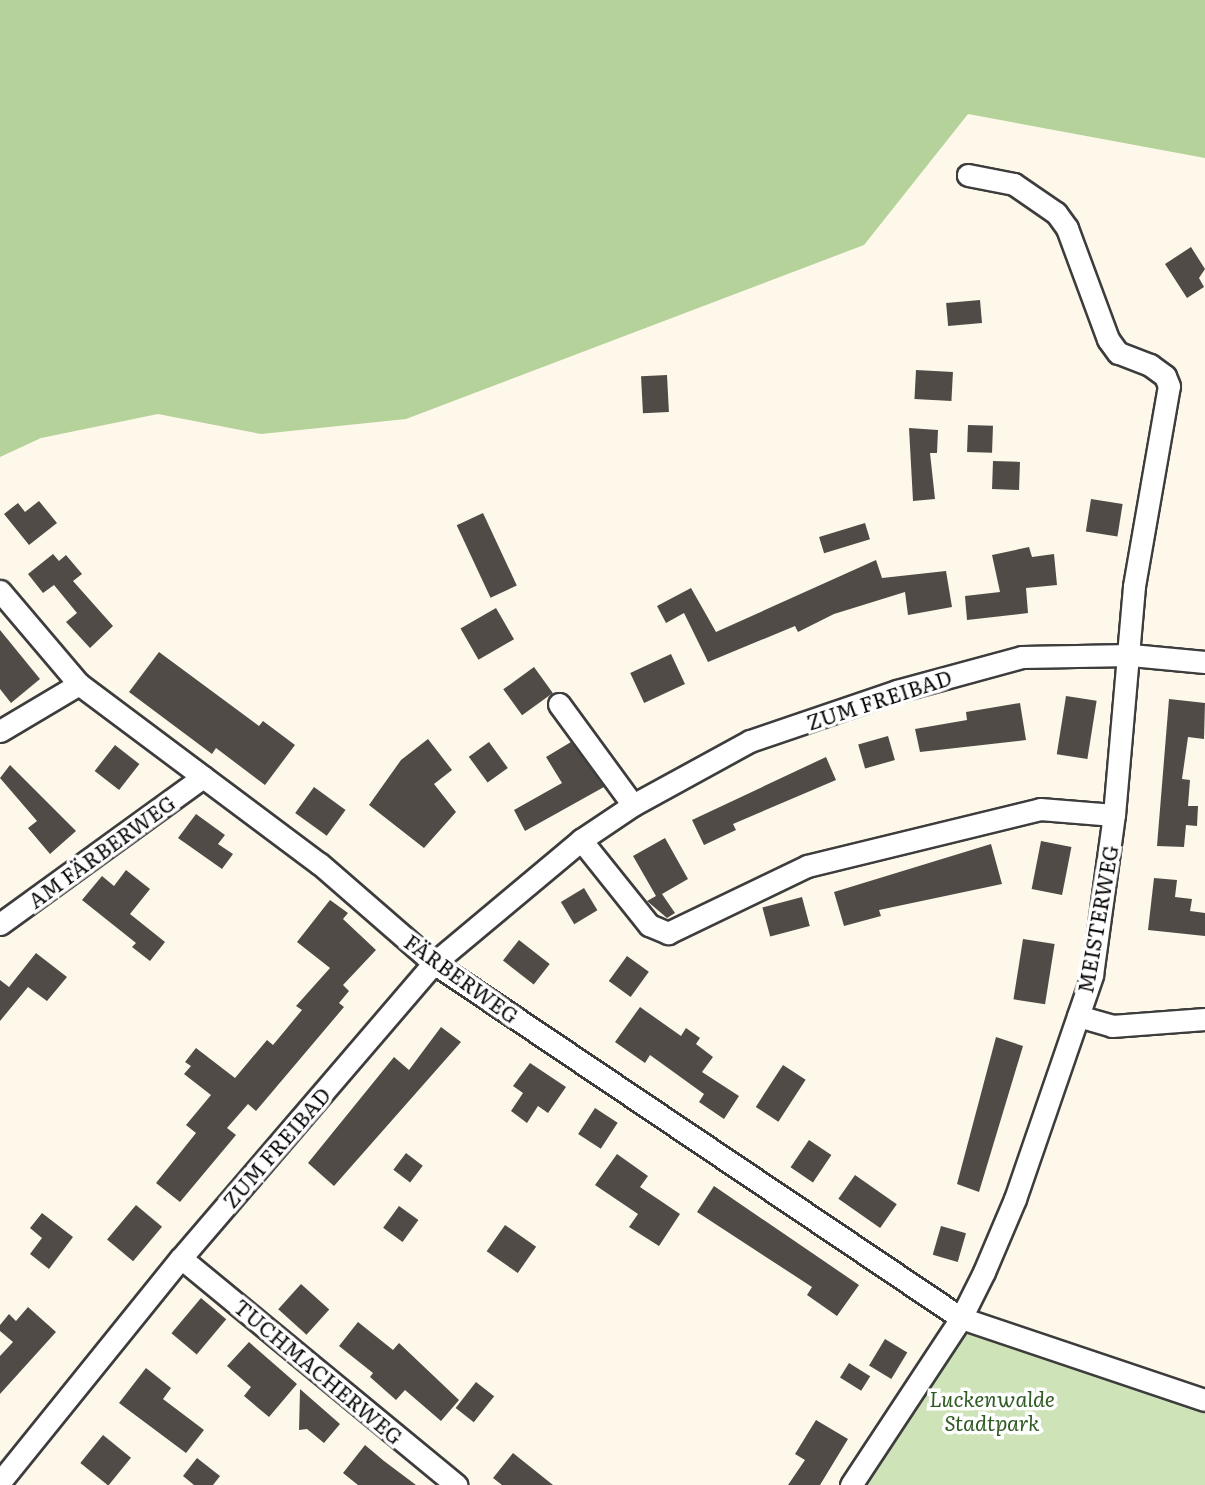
<!DOCTYPE html>
<html>
<head>
<meta charset="utf-8">
<style>
	body { margin:0 }
	#map { position:relative; width:1205px; height:1485px; overflow:hidden; background:#fdf8e9; font-family:Literata,serif }
	div>[style] { position:absolute }
	.green>* { inset:0; background:#cfe3b8 }
	.forest>* { inset:0; background:#b4d299 }
	.building>* { inset:0; background:#514b48; transform-origin:0 0 }
	.roads { filter:drop-shadow(2px 0 #3d3d3d) drop-shadow(-2px 0 #3d3d3d) drop-shadow(0 2px #3d3d3d) drop-shadow(0 -2px #3d3d3d) }
	.minor>* { height:21px; margin:-10.5px; padding:0 10.5px; transform-origin:10.5px; border-radius:10.5px; background:#fff }
	span { translate:-50% -50%; white-space:nowrap; text-align:center; line-height:1.15; -webkit-text-stroke:7px #fff; paint-order:stroke }
	.street-label { font-size:21px; color:#0a0a0a }
	.park-label { font-size:21px; color:#305a23; font-style:italic }
</style>
</head>
<body>
<div id="map">
	<div class="green">
		<div style="clip-path:polygon(961px 1318px,1205px 1407px,1205px 1485px,851px 1485px)"></div>
	</div>
	<div class="forest">
		<div style="clip-path:polygon(0 0,1205px 0,1205px 158px,968px 114px,864px 245px,406px 419px,261px 434px,158px 414px,41px 438px,0 457px)"></div>
	</div>
	<div class="building">
		<div style="clip-path:polygon(1191px 247px,1205px 269px,1199px 278px,1204px 287px,1187px 298px,1165px 264px)"></div>
		<div style="left:980px;top:300px;width:23px;height:34px;rotate:85deg"></div>
		<div style="left:916px;top:370px;width:37px;height:29px;rotate:3deg"></div>
		<div style="left:667px;top:375px;width:37px;height:26px;rotate:87deg"></div>
		<div style="left:968px;top:425px;width:25px;height:27px;rotate:2deg"></div>
		<div style="clip-path:polygon(909px 428px,938px 430px,937px 453px,930px 453px,935px 499px,913px 501px)"></div>
		<div style="left:993px;top:461px;width:27px;height:28px;rotate:2deg"></div>
		<div style="left:1091px;top:499px;width:32px;height:33px;rotate:9deg"></div>
		<div style="clip-path:polygon(39px 501px,57px 523px,29px 545px,4px 514px,18px 503px,25px 512px)"></div>
		<div style="left:483px;top:513px;width:80px;height:29px;rotate:65deg"></div>
		<div style="left:865px;top:523px;width:17px;height:48px;rotate:73deg"></div>
		<div style="clip-path:polygon(1029px 547px,1032px 557px,1054px 554px,1057px 585px,1026px 588px,1028px 613px,967px 620px,965px 596px,1000px 592px,992px 555px)"></div>
		<div style="clip-path:polygon(53px 554px,59px 561px,66px 555px,82px 574px,73px 581px,113px 626px,90px 648px,66px 622px,77px 613px,54px 585px,43px 593px,28px 574px)"></div>
		<div style="clip-path:polygon(876px 560px,882px 578px,946px 571px,952px 607px,908px 615px,905px 592px,834px 614px,798px 632px,795px 626px,708px 662px,684px 613px,666px 623px,657px 606px,691px 588px,716px 632px)"></div>
		<div style="left:496px;top:608px;width:36px;height:41px;rotate:60deg"></div>
		<div style="clip-path:polygon(0 630px,40px 679px,11px 703px,0 689px)"></div>
		<div style="clip-path:polygon(159px 652px,259px 726px,263px 721px,295px 745px,265px 785px,216px 748px,212px 754px,129px 692px)"></div>
		<div style="left:671px;top:654px;width:33px;height:45px;rotate:65deg"></div>
		<div style="left:534px;top:667px;width:32px;height:38px;rotate:54deg"></div>
		<div style="left:1066px;top:696px;width:31px;height:59px;rotate:9deg"></div>
		<div style="clip-path:polygon(1169px 699px,1205px 703px,1204px 739px,1188px 737px,1182px 779px,1190px 780px,1188px 806px,1198px 806px,1197px 826px,1186px 825px,1184px 847px,1157px 846px)"></div>
		<div style="clip-path:polygon(1020px 703px,1026px 740px,920px 752px,915px 729px,967px 720px,966px 712px)"></div>
		<div style="left:888px;top:736px;width:25px;height:31px;rotate:74deg"></div>
		<div style="clip-path:polygon(428px 739px,452px 770px,434px 784px,456px 812px,424px 848px,369px 805px,401px 760px)"></div>
		<div style="left:489px;top:742px;width:32px;height:25px;rotate:54deg"></div>
		<div style="clip-path:polygon(571px 742px,604px 787px,525px 831px,514px 810px,562px 783px,546px 757px)"></div>
		<div style="left:115px;top:745px;width:31px;height:33px;rotate:38deg"></div>
		<div style="clip-path:polygon(826px 757px,836px 780px,733px 824px,736px 830px,704px 845px,692px 820px)"></div>
		<div style="clip-path:polygon(10px 765px,76px 831px,50px 854px,28px 828px,37px 821px,0 778px)"></div>
		<div style="left:314px;top:787px;width:39px;height:32px;rotate:36deg"></div>
		<div style="clip-path:polygon(196px 814px,225px 835px,218px 844px,233px 854px,222px 869px,178px 838px)"></div>
		<div style="clip-path:polygon(665px 838px,688px 879px,662px 894px,675px 913px,667px 918px,647px 901px,656px 896px,633px 856px)"></div>
		<div style="left:1041px;top:841px;width:31px;height:49px;rotate:11deg"></div>
		<div style="clip-path:polygon(991px 844px,1002px 884px,879px 910px,881px 916px,844px 926px,834px 892px)"></div>
		<div style="clip-path:polygon(126px 870px,150px 889px,130px 914px,165px 942px,150px 961px,132px 947px,136px 943px,82px 900px,102px 876px,114px 886px)"></div>
		<div style="clip-path:polygon(1154px 878px,1177px 880px,1175px 897px,1192px 899px,1190px 911px,1205px 913px,1205px 936px,1148px 930px)"></div>
		<div style="left:584px;top:888px;width:26px;height:27px;rotate:59deg"></div>
		<div style="left:802px;top:897px;width:30px;height:41px;rotate:75deg"></div>
		<div style="clip-path:polygon(330px 900px,348px 913px,343px 919px,376px 950px,343px 985px,349px 991px,339px 1003px,344px 1007px,256px 1111px,248px 1104px,227px 1128px,236px 1135px,180px 1202px,156px 1183px,196px 1133px,186px 1125px,211px 1095px,184px 1074px,191px 1066px,185px 1062px,196px 1048px,235px 1078px,267px 1040px,273px 1045px,302px 1010px,296px 1006px,330px 968px,297px 942px)"></div>
		<div style="left:1023px;top:939px;width:32px;height:61px;rotate:9deg"></div>
		<div style="left:519px;top:940px;width:39px;height:26px;rotate:38deg"></div>
		<div style="clip-path:polygon(36px 953px,67px 977px,47px 1001px,28px 987px,0 1021px,0 980px,9px 987px)"></div>
		<div style="left:627px;top:956px;width:27px;height:31px;rotate:36deg"></div>
		<div style="clip-path:polygon(640px 1007px,681px 1036px,686px 1028px,700px 1038px,696px 1044px,713px 1057px,702px 1072px,739px 1096px,724px 1119px,699px 1102px,704px 1094px,650px 1055px,645px 1063px,615px 1042px)"></div>
		<div style="clip-path:polygon(441px 1027px,461px 1042px,334px 1186px,308px 1163px,394px 1057px,409px 1070px)"></div>
		<div style="clip-path:polygon(996px 1037px,1023px 1046px,979px 1192px,957px 1184px)"></div>
		<div style="clip-path:polygon(530px 1063px,566px 1087px,548px 1113px,538px 1106px,527px 1123px,511px 1111px,523px 1093px,513px 1086px)"></div>
		<div style="left:783px;top:1065px;width:27px;height:50px;rotate:33deg"></div>
		<div style="left:595px;top:1108px;width:27px;height:31px;rotate:33deg"></div>
		<div style="left:809px;top:1140px;width:27px;height:33px;rotate:34deg"></div>
		<div style="left:406px;top:1153px;width:21px;height:21px;rotate:37deg"></div>
		<div style="clip-path:polygon(617px 1154px,648px 1176px,640px 1187px,680px 1214px,659px 1246px,629px 1227px,638px 1214px,595px 1185px)"></div>
		<div style="left:855px;top:1175px;width:51px;height:29px;rotate:35deg"></div>
		<div style="clip-path:polygon(714px 1186px,859px 1285px,837px 1316px,807px 1295px,812px 1287px,697px 1212px)"></div>
		<div style="left:136px;top:1205px;width:34px;height:45px;rotate:40deg"></div>
		<div style="left:399px;top:1206px;width:24px;height:27px;rotate:36deg"></div>
		<div style="clip-path:polygon(42px 1213px,73px 1237px,49px 1269px,30px 1254px,42px 1238px,30px 1228px)"></div>
		<div style="left:505px;top:1225px;width:38px;height:32px;rotate:35deg"></div>
		<div style="left:941px;top:1226px;width:26px;height:30px;rotate:16deg"></div>
		<div style="left:301px;top:1284px;width:38px;height:34px;rotate:42deg"></div>
		<div style="left:201px;top:1298px;width:33px;height:46px;rotate:40deg"></div>
		<div style="clip-path:polygon(28px 1307px,56px 1332px,0 1394px,0 1356px,13px 1342px,0 1331px,0 1325px,9px 1314px,16px 1321px)"></div>
		<div style="clip-path:polygon(358px 1322px,393px 1350px,399px 1343px,459px 1400px,441px 1421px,405px 1390px,396px 1400px,370px 1377px,373px 1373px,339px 1346px)"></div>
		<div style="left:885px;top:1339px;width:26px;height:31px;rotate:31deg"></div>
		<div style="clip-path:polygon(249px 1342px,297px 1384px,269px 1417px,244px 1396px,251px 1387px,227px 1366px)"></div>
		<div style="left:849px;top:1363px;width:25px;height:17px;rotate:32deg"></div>
		<div style="clip-path:polygon(146px 1368px,171px 1388px,163px 1399px,204px 1430px,186px 1453px,119px 1403px)"></div>
		<div style="left:476px;top:1382px;width:23px;height:33px;rotate:38deg"></div>
		<div style="clip-path:polygon(300px 1389px,340px 1424px,324px 1443px,307px 1429px,299px 1430px)"></div>
		<div style="clip-path:polygon(816px 1420px,848px 1439px,820px 1485px,788px 1485px,805px 1460px,795px 1454px)"></div>
		<div style="left:103px;top:1435px;width:36px;height:36px;rotate:39deg"></div>
		<div style="clip-path:polygon(365px 1445px,384px 1461px,416px 1485px,358px 1485px,343px 1473px)"></div>
		<div style="clip-path:polygon(513px 1453px,553px 1485px,502px 1485px,493px 1478px)"></div>
		<div style="clip-path:polygon(197px 1458px,220px 1476px,213px 1485px,194px 1485px,183px 1476px)"></div>
	</div>
	<div class="roads">
		<div class="minor">
			<div style="left:0;top:591px;width:122px;rotate:49.7deg"></div>
			<div style="left:79px;top:684px;width:301px;rotate:36.8deg"></div>
			<div style="left:320px;top:864px;width:151px;rotate:41deg"></div>
			<div style="left:434px;top:963px;width:635px;rotate:33.97deg"></div>
			<div style="left:961px;top:1318px;width:257px;rotate:18.6deg"></div>
			<div style="left:559px;top:704px;width:125px;rotate:53.8deg"></div>
			<div style="left:0;top:731px;width:92px;rotate:-30.7deg"></div>
			<div style="left:581px;top:840px;width:109px;rotate:51.3deg"></div>
			<div style="left:649px;top:925px;width:21px;rotate:23deg"></div>
			<div style="left:668px;top:933px;width:154px;rotate:-25.7deg"></div>
			<div style="left:807px;top:866px;width:240px;rotate:-13.7deg"></div>
			<div style="left:1040px;top:809px;width:74px;rotate:4.6deg"></div>
			<div style="left:0;top:924px;width:251px;rotate:-35.9deg"></div>
			<div style="left:1078px;top:1016px;width:35px;rotate:16deg"></div>
			<div style="left:1112px;top:1026px;width:93px;rotate:-4.3deg"></div>
			<div style="left:181px;top:1258px;width:357px;rotate:39.5deg"></div>
			<div style="left:0;top:1482px;width:288px;rotate:-51.1deg"></div>
			<div style="left:181px;top:1258px;width:389px;rotate:-49.4deg"></div>
			<div style="left:434px;top:963px;width:192px;rotate:-39.9deg"></div>
			<div style="left:581px;top:840px;width:63px;rotate:-33.9deg"></div>
			<div style="left:633px;top:805px;width:133px;rotate:-28.7deg"></div>
			<div style="left:750px;top:741px;width:155px;rotate:-18.8deg"></div>
			<div style="left:897px;top:691px;width:130px;rotate:-15.2deg"></div>
			<div style="left:1022px;top:657px;width:109px;rotate:-1.1deg"></div>
			<div style="left:1131px;top:655px;width:74px;rotate:5.4deg"></div>
			<div style="left:851px;top:1485px;width:200px;rotate:-56.6deg"></div>
			<div style="left:961px;top:1318px;width:51px;rotate:-63.4deg"></div>
			<div style="left:984px;top:1272px;width:79px;rotate:-67deg"></div>
			<div style="left:1015px;top:1199px;width:237px;rotate:-71deg"></div>
			<div style="left:1092px;top:975px;width:162px;rotate:-82.2deg"></div>
			<div style="left:1114px;top:815px;width:230px;rotate:-85deg"></div>
			<div style="left:1134px;top:586px;width:203px;rotate:-80.1deg"></div>
			<div style="left:1169px;top:386px;width:11px;rotate:-112deg"></div>
			<div style="left:1165px;top:376px;width:19px;rotate:-144deg"></div>
			<div style="left:1150px;top:365px;width:34px;rotate:-159deg"></div>
			<div style="left:1118px;top:353px;width:17px;rotate:-126deg"></div>
			<div style="left:1108px;top:339px;width:118px;rotate:-110.3deg"></div>
			<div style="left:1067px;top:228px;width:19px;rotate:-126deg"></div>
			<div style="left:1056px;top:213px;width:51px;rotate:-145.4deg"></div>
			<div style="left:1014px;top:184px;width:47px;rotate:-168.9deg"></div>
		</div>
	</div>
	<div class="street-label">
		<span style="left:879px;top:699px;rotate:-18deg">ZUM FREIBAD</span>
		<span style="left:101px;top:851px;rotate:-36deg">AM FÄRBERWEG</span>
		<span style="left:1097px;top:919px;rotate:-80deg">MEISTERWEG</span>
		<span style="left:462px;top:978px;rotate:36deg">FÄRBERWEG</span>
		<span style="left:276px;top:1147px;rotate:-49deg">ZUM FREIBAD</span>
		<span style="left:319px;top:1371px;rotate:40deg">TUCHMACHERWEG</span>
	</div>
	<div class="park-label">
		<span style="left:992px;top:1410px">Luckenwalde<br>Stadtpark</span>
	</div>
</div>
</body>
</html>
